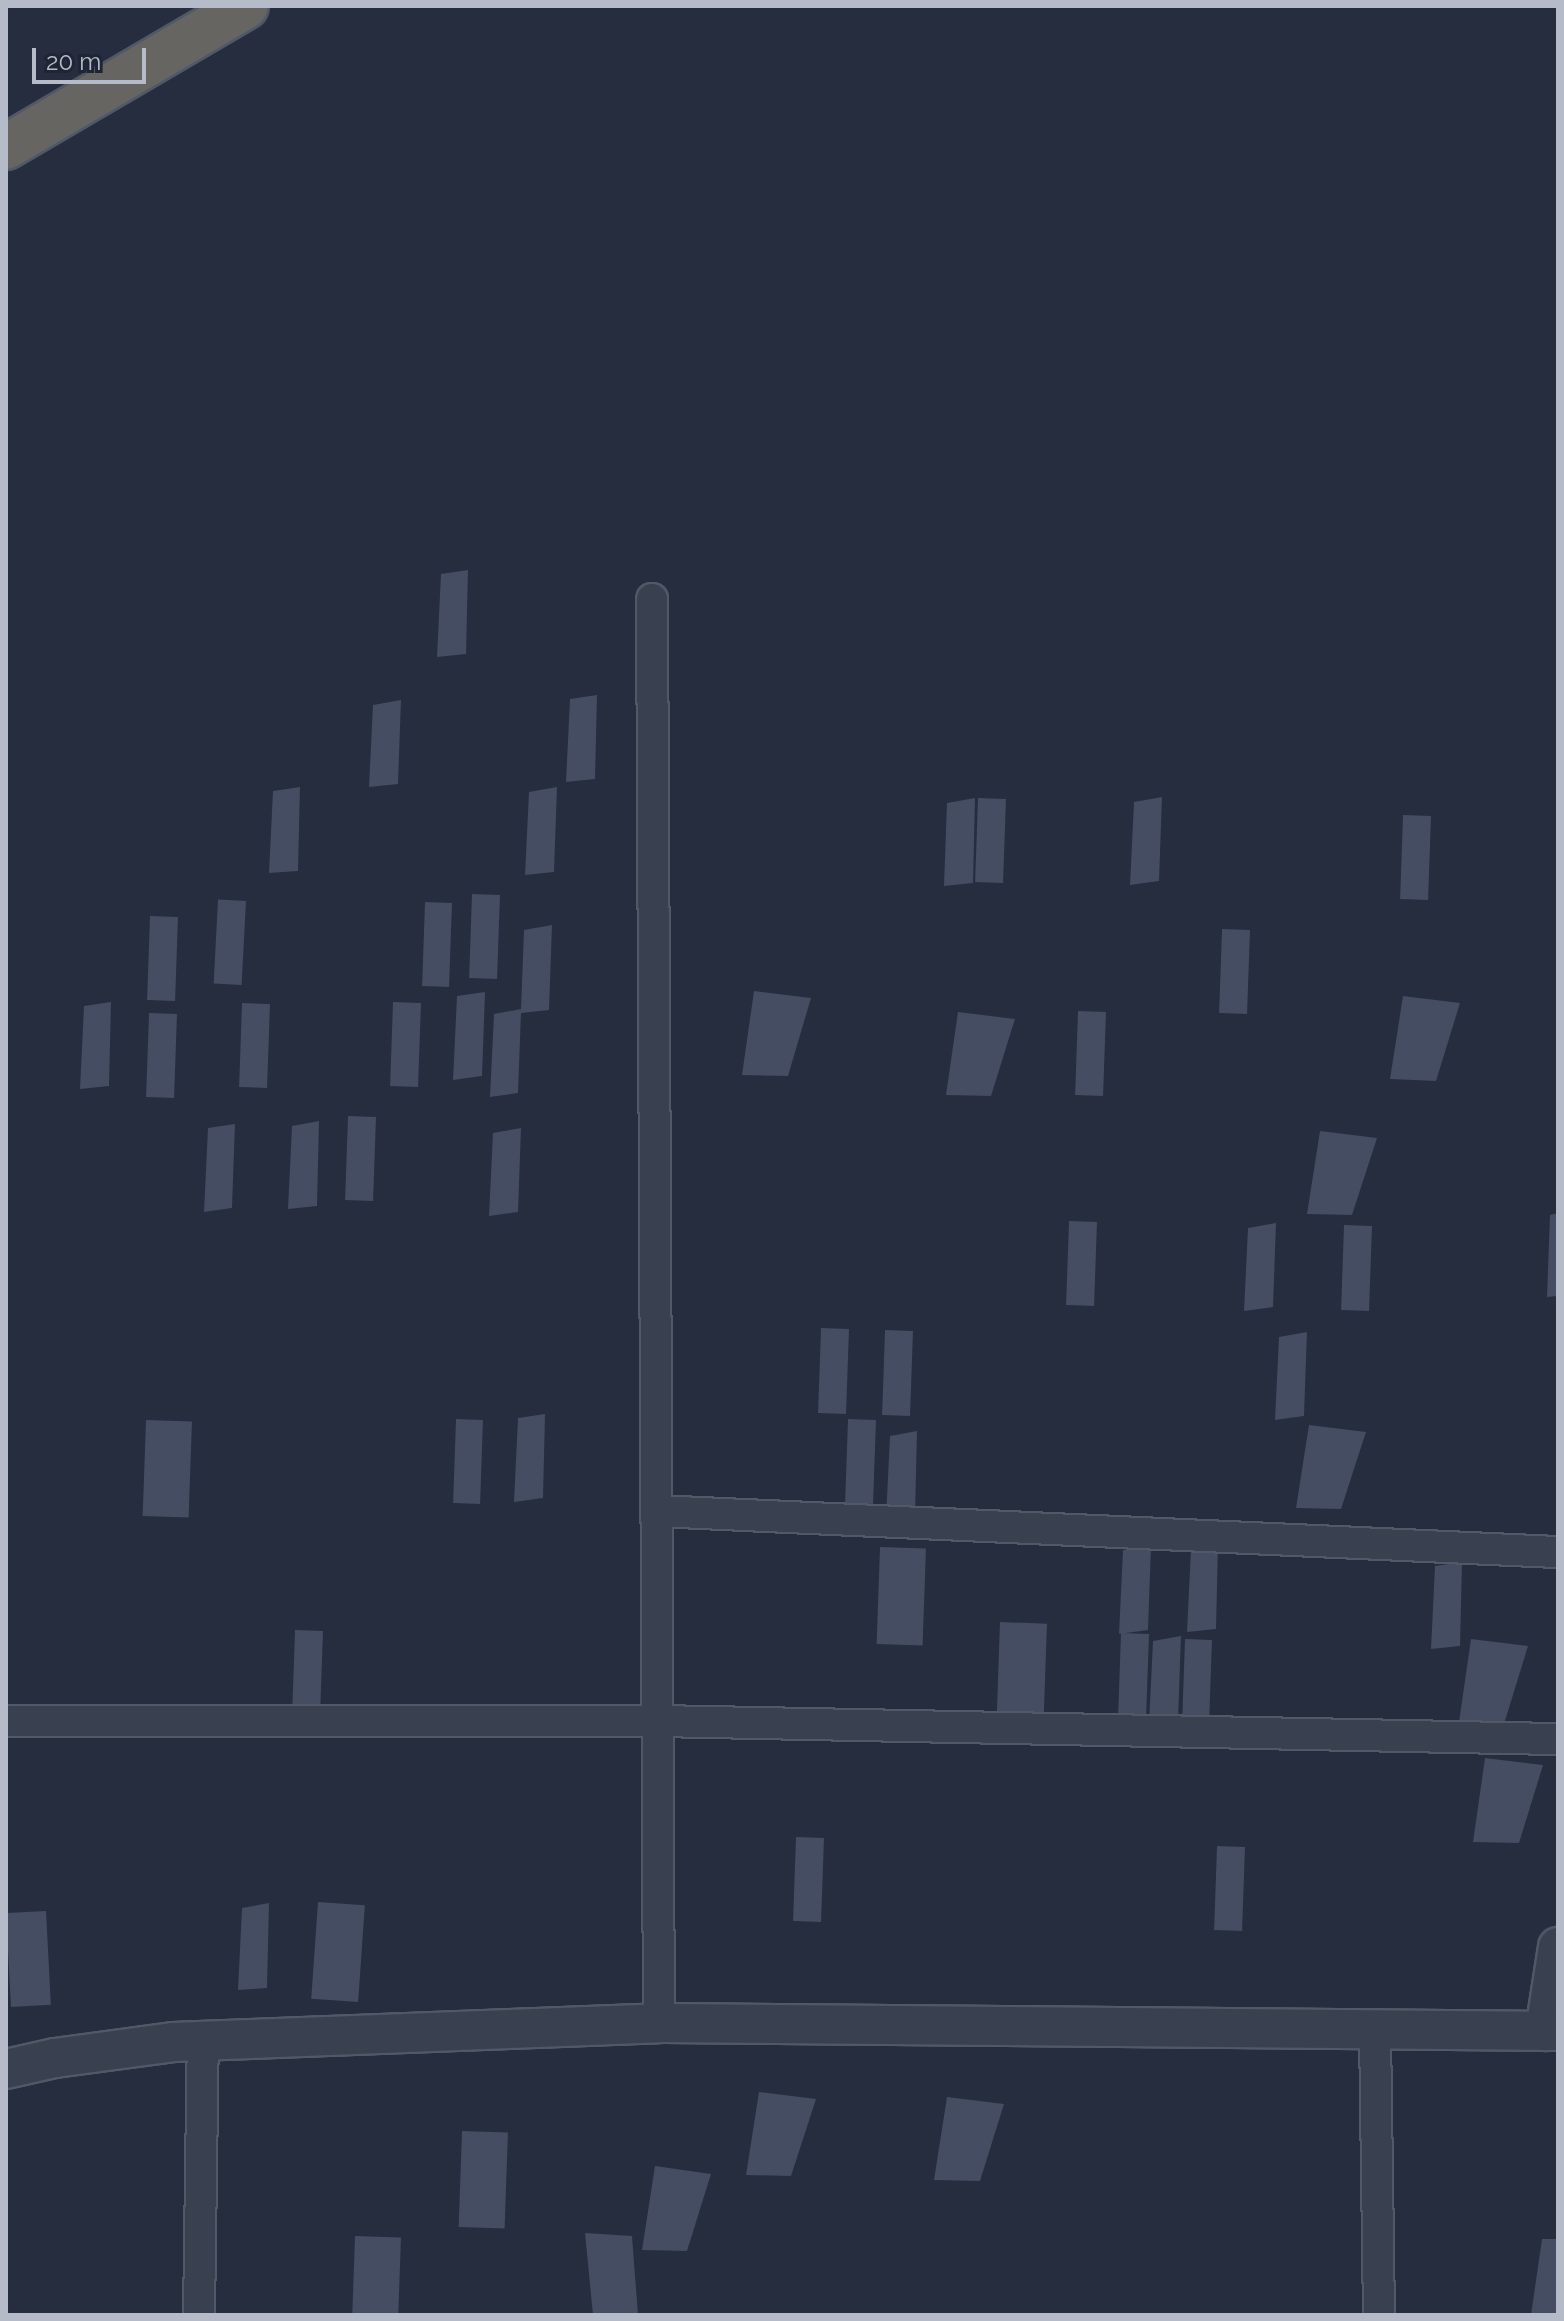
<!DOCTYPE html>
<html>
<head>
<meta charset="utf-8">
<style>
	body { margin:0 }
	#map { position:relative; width:1564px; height:2321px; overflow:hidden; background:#252d3f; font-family:Raleway,sans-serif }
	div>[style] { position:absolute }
	.building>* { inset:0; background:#444d61; transform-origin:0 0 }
	.roads { filter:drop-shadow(2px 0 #515866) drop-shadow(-2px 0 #515866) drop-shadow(0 2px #515866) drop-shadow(0 -2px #515866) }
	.minor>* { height:30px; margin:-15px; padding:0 15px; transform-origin:15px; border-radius:15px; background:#39404f }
	.tertiary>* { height:38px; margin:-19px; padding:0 19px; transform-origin:19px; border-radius:19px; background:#39404f }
	.trunk>* { height:44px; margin:-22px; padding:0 22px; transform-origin:22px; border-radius:22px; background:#666562 }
	span { translate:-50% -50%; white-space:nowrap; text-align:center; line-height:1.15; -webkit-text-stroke:6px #1e2534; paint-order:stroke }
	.frame { position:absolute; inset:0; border:8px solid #b5bbc9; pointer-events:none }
	.scale { position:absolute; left:32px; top:48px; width:114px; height:36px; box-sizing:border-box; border:4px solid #b5bbc9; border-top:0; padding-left:10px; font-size:24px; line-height:28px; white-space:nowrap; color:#b5bbc9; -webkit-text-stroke:6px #1e2534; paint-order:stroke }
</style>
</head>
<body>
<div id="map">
	<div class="building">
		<div style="clip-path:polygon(468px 570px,466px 654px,437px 657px,441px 574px)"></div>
		<div style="clip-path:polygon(597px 695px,595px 779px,566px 782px,570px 699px)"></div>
		<div style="clip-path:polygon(401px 700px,398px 784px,369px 787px,373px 705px)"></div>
		<div style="clip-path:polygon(300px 787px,298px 871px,269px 873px,273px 791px)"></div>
		<div style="clip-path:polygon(557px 787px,554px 872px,525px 875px,529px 792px)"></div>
		<div style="clip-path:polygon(1162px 797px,1159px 881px,1130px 885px,1134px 802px)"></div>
		<div style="clip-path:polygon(975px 798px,973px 883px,944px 886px,947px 803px)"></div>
		<div style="left:1006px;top:799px;width:84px;height:28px;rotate:92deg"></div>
		<div style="left:1431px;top:816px;width:84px;height:28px;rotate:92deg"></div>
		<div style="left:500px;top:895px;width:84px;height:28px;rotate:92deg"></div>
		<div style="left:246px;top:901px;width:84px;height:28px;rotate:93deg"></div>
		<div style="left:452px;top:903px;width:84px;height:27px;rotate:92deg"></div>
		<div style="left:178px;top:917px;width:84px;height:28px;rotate:92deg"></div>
		<div style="clip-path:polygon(552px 925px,549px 1010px,521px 1013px,518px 1093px,490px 1097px,494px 1014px,521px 1009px,524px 930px)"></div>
		<div style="left:1250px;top:930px;width:84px;height:28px;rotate:92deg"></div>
		<div style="clip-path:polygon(754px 991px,811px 998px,788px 1076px,742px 1075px)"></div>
		<div style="clip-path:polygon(485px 992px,482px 1076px,453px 1080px,457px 996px)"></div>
		<div style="clip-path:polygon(1403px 996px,1460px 1003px,1436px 1081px,1390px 1079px)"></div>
		<div style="clip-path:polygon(111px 1002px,109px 1086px,80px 1089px,84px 1006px)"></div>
		<div style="left:421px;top:1003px;width:84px;height:28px;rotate:92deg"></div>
		<div style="left:270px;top:1004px;width:84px;height:28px;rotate:92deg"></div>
		<div style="clip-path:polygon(958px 1012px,1015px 1019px,991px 1096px,946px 1095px)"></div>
		<div style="left:1106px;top:1012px;width:84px;height:28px;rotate:92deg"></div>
		<div style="left:177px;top:1014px;width:84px;height:28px;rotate:92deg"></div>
		<div style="left:376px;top:1117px;width:84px;height:28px;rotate:92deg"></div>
		<div style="clip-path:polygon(319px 1121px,317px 1206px,288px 1209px,292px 1126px)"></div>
		<div style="clip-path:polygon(235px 1124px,232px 1208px,204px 1212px,208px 1128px)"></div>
		<div style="clip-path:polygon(521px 1128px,518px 1212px,489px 1216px,493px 1133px)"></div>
		<div style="clip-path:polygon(1320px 1131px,1377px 1138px,1352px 1215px,1307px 1214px)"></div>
		<div style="clip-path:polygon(1558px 1213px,1558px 1296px,1547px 1297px,1550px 1215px)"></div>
		<div style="left:1097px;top:1222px;width:84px;height:28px;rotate:92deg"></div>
		<div style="clip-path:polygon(1276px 1223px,1273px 1307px,1244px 1311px,1248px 1228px)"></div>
		<div style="left:1372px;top:1226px;width:85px;height:28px;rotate:92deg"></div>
		<div style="left:849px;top:1329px;width:85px;height:28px;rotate:92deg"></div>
		<div style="left:913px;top:1331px;width:85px;height:28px;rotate:92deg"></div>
		<div style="clip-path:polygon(1307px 1332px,1304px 1416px,1275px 1420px,1279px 1337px)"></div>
		<div style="clip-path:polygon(545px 1414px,543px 1498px,514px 1502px,518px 1418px)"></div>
		<div style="left:146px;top:1420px;width:46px;height:96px;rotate:2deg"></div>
		<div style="left:483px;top:1420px;width:84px;height:27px;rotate:92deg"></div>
		<div style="left:876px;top:1420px;width:84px;height:28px;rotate:92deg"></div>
		<div style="clip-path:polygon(1309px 1425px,1366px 1432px,1341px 1509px,1296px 1508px)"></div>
		<div style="clip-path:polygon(917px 1431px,915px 1515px,886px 1518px,890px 1436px)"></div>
		<div style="clip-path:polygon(1218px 1544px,1216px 1629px,1187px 1632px,1191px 1549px)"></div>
		<div style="clip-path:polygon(1151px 1546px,1148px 1630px,1119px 1634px,1123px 1550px)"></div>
		<div style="left:880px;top:1547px;width:46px;height:97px;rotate:2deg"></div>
		<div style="clip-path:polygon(1462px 1562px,1460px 1646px,1431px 1649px,1435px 1566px)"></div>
		<div style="left:1000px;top:1622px;width:47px;height:97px;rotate:2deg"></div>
		<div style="left:323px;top:1631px;width:84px;height:28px;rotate:92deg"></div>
		<div style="left:1149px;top:1634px;width:85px;height:28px;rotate:92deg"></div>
		<div style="clip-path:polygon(1181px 1636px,1178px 1721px,1149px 1724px,1153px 1641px)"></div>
		<div style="clip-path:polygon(1471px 1639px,1528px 1646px,1504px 1724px,1459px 1722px)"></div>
		<div style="left:1212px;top:1640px;width:84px;height:27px;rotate:92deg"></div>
		<div style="clip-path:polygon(1485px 1758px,1543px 1765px,1519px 1843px,1473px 1842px)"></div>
		<div style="left:824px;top:1838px;width:84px;height:28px;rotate:92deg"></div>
		<div style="left:1245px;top:1847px;width:84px;height:28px;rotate:92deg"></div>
		<div style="left:318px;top:1902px;width:47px;height:97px;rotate:4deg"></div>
		<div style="clip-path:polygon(269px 1903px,267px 1988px,238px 1990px,242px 1908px)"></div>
		<div style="left:46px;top:1911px;width:94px;height:40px;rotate:87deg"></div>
		<div style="clip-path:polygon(759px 2092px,816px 2099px,791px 2176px,746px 2175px)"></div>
		<div style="clip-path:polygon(947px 2097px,1004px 2104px,980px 2181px,934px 2180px)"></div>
		<div style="left:462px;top:2131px;width:46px;height:96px;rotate:2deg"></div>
		<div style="clip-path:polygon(655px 2166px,711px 2174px,687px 2251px,642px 2250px)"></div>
		<div style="clip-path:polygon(585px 2233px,632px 2236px,638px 2315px,593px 2315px)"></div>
		<div style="left:355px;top:2236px;width:46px;height:79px;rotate:2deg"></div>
		<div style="clip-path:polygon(1542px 2239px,1558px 2239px,1558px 2315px,1531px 2315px)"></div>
	</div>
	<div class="roads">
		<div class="minor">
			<div style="left:652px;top:599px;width:1424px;rotate:89.72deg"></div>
			<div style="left:657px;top:1511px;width:902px;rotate:2.61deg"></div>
			<div style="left:6px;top:1721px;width:652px"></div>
			<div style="left:658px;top:1721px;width:900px;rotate:1.15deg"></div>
			<div style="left:1375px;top:2030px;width:285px;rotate:89.2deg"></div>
			<div style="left:199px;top:2315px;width:274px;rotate:-89.2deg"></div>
		</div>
		<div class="tertiary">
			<div style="left:1545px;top:2031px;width:85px;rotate:-81.2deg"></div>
			<div style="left:6px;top:2069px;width:50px;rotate:-12.7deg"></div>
			<div style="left:55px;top:2058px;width:119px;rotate:-7.7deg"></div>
			<div style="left:173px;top:2042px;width:486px;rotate:-2.2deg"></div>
			<div style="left:659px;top:2023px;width:899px;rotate:0.51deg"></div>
		</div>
		<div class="trunk">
			<div style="left:6px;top:147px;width:278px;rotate:-30.4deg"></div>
		</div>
	</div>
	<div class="frame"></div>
	<div class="scale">20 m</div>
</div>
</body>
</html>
